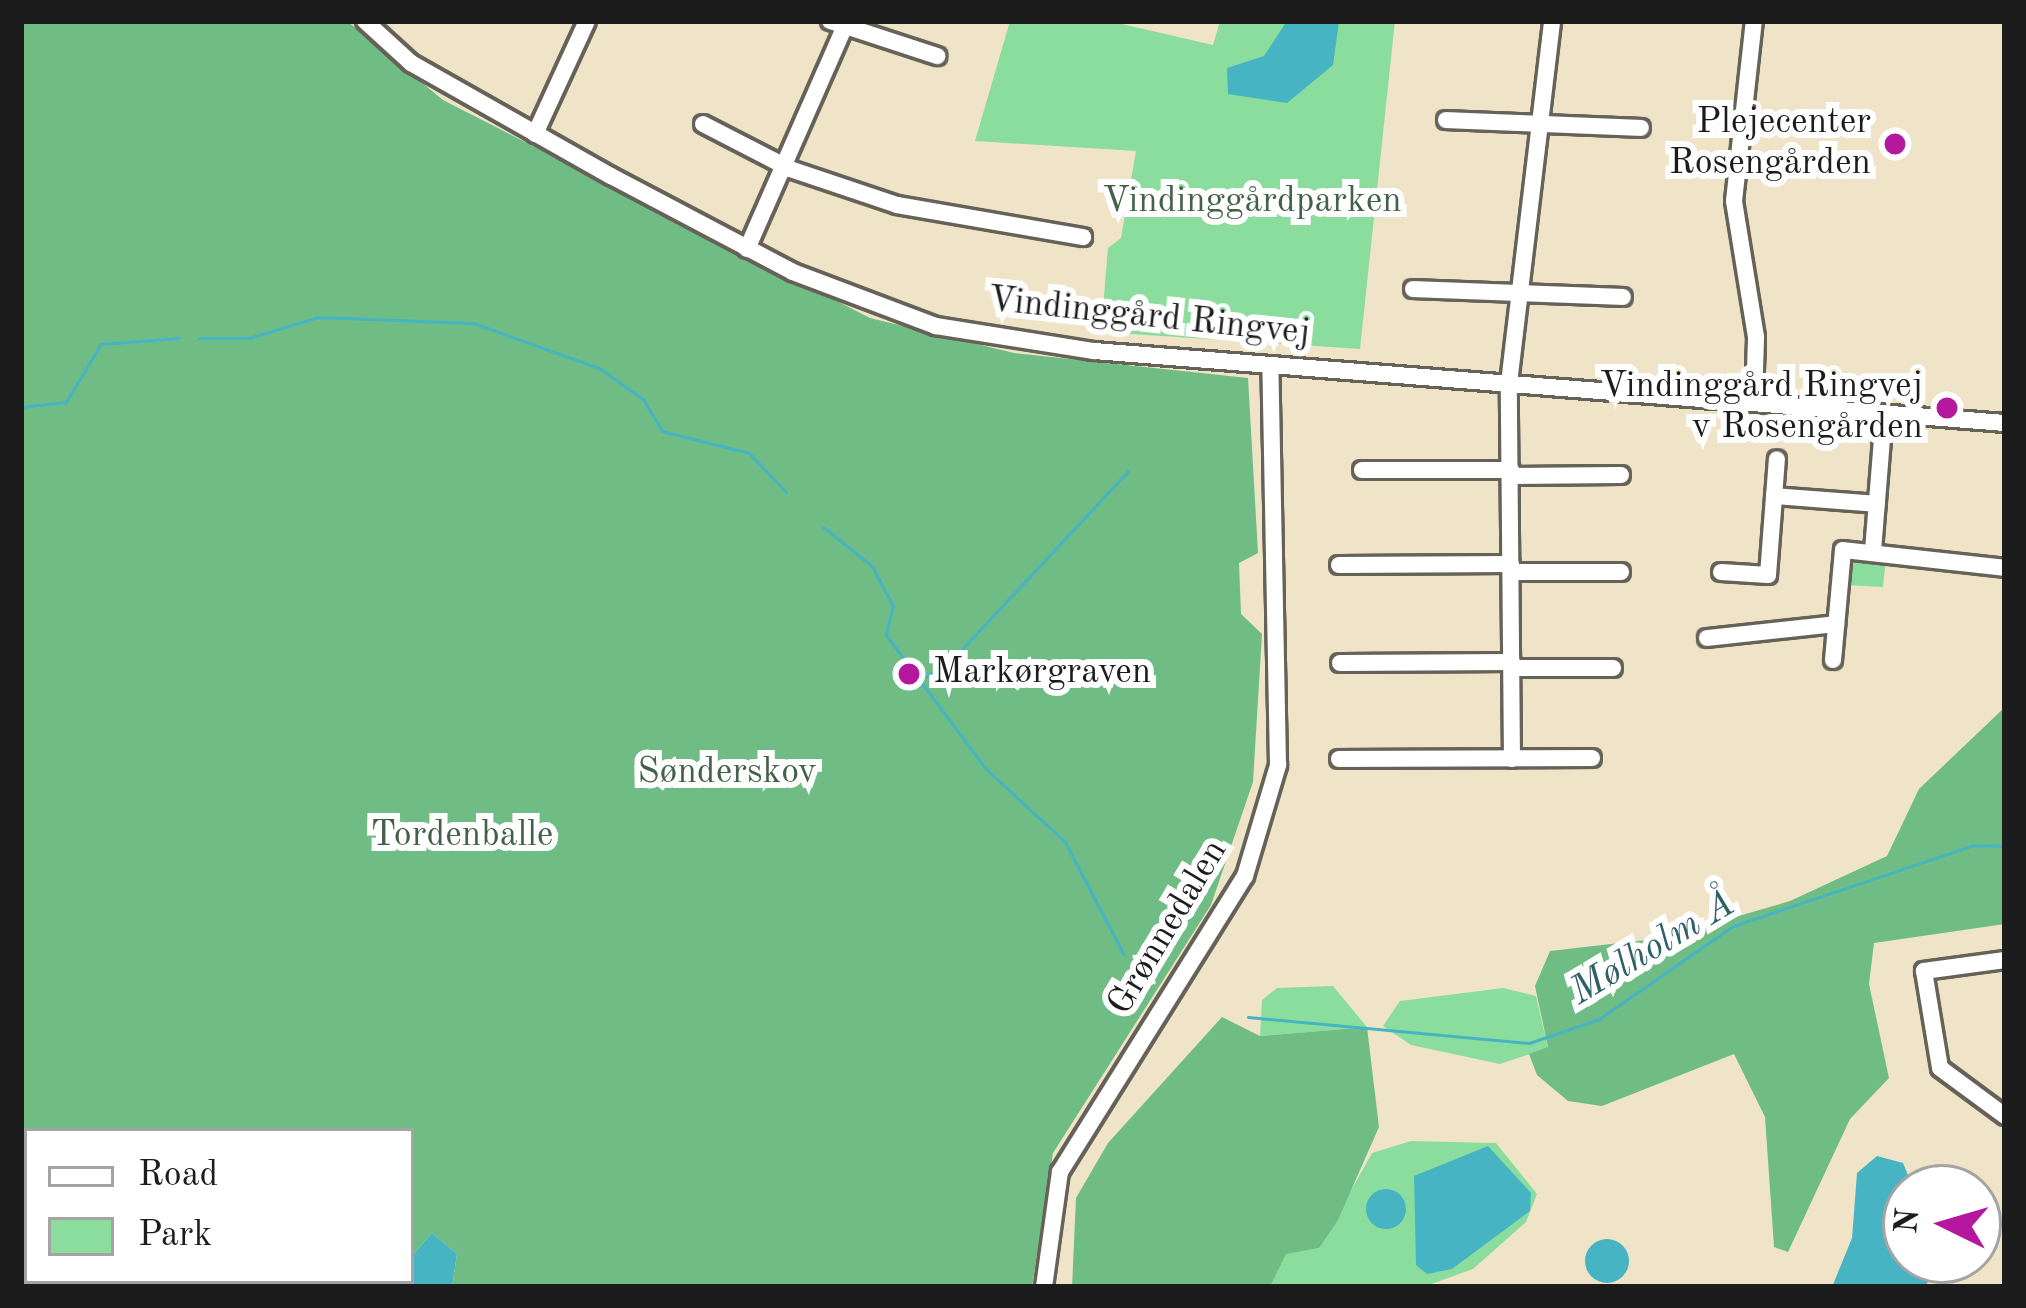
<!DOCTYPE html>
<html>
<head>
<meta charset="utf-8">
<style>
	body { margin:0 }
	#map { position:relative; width:2026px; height:1308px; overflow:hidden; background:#f0e4c8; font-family:"Old Standard TT",serif }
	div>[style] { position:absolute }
	.green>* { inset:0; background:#8bdd9e }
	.forest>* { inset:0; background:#70bc85 }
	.water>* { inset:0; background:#46b4c2 }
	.round { border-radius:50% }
	.stream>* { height:3px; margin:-1.5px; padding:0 1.5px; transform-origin:1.5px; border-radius:1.5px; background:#46b4c2 }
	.roads { filter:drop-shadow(3px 0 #666258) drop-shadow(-3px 0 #666258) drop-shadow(0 3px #666258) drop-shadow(0 -3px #666258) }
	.minor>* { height:16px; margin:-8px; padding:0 8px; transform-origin:8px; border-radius:8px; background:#fff }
	.dots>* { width:33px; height:33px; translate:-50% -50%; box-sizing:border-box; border:6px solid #fff; border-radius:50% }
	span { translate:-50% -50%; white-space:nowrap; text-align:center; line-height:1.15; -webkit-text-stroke:12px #fff; paint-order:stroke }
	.poi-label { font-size:36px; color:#1c1c1c }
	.right { translate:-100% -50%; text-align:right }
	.left { translate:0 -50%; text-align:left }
	.park-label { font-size:36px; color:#43604a }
	.street-label { font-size:36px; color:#1c1c1c }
	.water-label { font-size:39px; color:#2f6067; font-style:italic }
	.frame { position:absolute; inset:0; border:24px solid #1c1c1c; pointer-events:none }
	.legend { position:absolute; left:24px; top:1128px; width:390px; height:156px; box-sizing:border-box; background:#fff; border:3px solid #a4a4a4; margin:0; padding:15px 21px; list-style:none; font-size:36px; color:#1c1c1c }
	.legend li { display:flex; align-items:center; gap:24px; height:60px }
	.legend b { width:60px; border:3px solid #a4a4a4 }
	.north { position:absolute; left:1882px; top:1164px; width:120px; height:120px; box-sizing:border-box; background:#fff; border:3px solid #a4a4a4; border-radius:50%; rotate:275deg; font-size:33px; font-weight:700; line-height:48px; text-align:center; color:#1c1c1c }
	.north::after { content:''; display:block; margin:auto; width:42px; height:54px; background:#b5179e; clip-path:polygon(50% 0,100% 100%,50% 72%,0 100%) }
</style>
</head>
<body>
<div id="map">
	<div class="green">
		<div style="clip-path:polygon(1010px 21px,1109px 21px,1213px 45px,1220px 21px,1395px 21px,1360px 349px,1101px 332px,1108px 248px,1121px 238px,1136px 151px,975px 141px)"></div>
		<div style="clip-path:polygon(1849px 558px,1886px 558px,1883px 587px,1844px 585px)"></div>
		<div style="clip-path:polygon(1333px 986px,1367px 1027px,1260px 1036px,1262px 1000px,1277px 988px)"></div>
		<div style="clip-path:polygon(1503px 988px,1536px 996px,1548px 1048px,1500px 1064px,1411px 1045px,1383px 1026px,1400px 1001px)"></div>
		<div style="clip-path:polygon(27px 1134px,27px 1281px,84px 1287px,21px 1287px)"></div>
		<div style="clip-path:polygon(1411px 1141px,1496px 1143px,1537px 1194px,1526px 1222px,1473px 1269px,1423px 1287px,1270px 1287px,1286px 1253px,1319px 1248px,1372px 1153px)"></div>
	</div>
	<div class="forest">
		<div style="clip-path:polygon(21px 21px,347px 21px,443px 100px,870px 318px,1014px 353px,1248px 378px,1258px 553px,1239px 563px,1241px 614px,1262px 634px,1253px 782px,1211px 905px,1053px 1153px,1032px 1287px,452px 1287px,457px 1254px,432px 1233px,411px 1257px,411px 1131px,27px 1131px,21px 1145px)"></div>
		<div style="clip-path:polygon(2005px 707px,2005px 924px,1874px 943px,1869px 984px,1889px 1078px,1850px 1119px,1788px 1252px,1774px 1247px,1765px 1117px,1734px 1054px,1602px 1106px,1568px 1101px,1537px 1075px,1529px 1054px,1548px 1047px,1535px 986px,1550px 951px,1663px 938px,1790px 901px,1887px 856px,1919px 789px)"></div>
		<div style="clip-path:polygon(1222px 1017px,1260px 1036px,1367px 1027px,1379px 1127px,1338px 1220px,1319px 1248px,1286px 1254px,1270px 1287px,1072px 1287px,1076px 1198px,1108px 1143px)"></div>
		<div style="clip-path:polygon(87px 1281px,392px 1281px,84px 1287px)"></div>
	</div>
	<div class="water">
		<div style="clip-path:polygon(1287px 21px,1339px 21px,1333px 65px,1287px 103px,1228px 94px,1227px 68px,1264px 56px)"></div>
		<div style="clip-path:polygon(1488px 1146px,1531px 1193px,1530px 1211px,1452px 1269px,1427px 1274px,1416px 1265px,1414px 1176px)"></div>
		<div style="clip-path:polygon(1877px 1156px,1903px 1163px,1913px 1187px,1906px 1260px,1945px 1262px,1924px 1287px,1832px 1287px,1852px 1238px,1857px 1173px)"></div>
		<div class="round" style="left:1366px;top:1189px;width:40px;height:40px"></div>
		<div style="clip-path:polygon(432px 1233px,457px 1254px,452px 1287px,388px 1287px,411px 1281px,411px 1257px)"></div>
		<div class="round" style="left:1585px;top:1239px;width:44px;height:44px"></div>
	</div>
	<div class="stream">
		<div style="left:199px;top:338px;width:50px"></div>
		<div style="left:249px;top:338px;width:72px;rotate:-16.9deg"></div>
		<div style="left:318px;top:317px;width:155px;rotate:2.2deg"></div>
		<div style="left:473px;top:323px;width:134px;rotate:19.7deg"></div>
		<div style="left:599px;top:368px;width:54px;rotate:35.2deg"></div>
		<div style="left:643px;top:399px;width:37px;rotate:59deg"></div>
		<div style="left:662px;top:431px;width:90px;rotate:14.2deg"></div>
		<div style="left:749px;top:453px;width:54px;rotate:46.5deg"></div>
		<div style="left:21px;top:407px;width:45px;rotate:-6.3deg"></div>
		<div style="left:66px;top:402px;width:68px;rotate:-58.9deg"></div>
		<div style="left:101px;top:344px;width:78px;rotate:-4.4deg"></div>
		<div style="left:823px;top:527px;width:63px;rotate:38.5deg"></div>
		<div style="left:872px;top:566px;width:45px;rotate:62.3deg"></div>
		<div style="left:893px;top:606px;width:30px;rotate:104deg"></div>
		<div style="left:886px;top:635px;width:167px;rotate:53.3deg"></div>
		<div style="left:986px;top:769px;width:108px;rotate:42.7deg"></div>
		<div style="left:1065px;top:842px;width:127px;rotate:62.4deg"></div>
		<div style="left:963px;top:648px;width:242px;rotate:-47deg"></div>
		<div style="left:925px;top:677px;width:26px;rotate:-32deg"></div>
		<div style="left:1248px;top:1017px;width:282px;rotate:5.3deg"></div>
		<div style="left:1529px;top:1043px;width:74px;rotate:-18.9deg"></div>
		<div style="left:1599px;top:1019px;width:163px;rotate:-34.8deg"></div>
		<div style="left:1733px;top:926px;width:253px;rotate:-18.6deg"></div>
		<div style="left:1973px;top:845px;width:32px;rotate:2deg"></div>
		<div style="left:21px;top:1140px;width:7px;rotate:27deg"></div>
		<div style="left:152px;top:1281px;width:21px;rotate:17deg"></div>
	</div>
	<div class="roads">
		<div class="minor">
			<div style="left:365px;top:21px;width:62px;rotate:42.4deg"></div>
			<div style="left:411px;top:63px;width:230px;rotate:29.5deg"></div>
			<div style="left:611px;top:176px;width:206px;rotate:27.8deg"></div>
			<div style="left:793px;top:272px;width:153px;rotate:20.7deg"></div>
			<div style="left:936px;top:326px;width:160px;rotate:9deg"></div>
			<div style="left:1094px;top:351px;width:914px;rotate:4.52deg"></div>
			<div style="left:830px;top:21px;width:113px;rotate:18.1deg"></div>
			<div style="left:1446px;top:120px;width:195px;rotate:2.3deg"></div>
			<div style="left:703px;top:124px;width:98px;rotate:27.3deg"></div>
			<div style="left:790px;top:169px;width:113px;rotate:18.6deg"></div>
			<div style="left:897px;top:205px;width:189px;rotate:9.8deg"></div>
			<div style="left:535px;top:134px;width:124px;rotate:-65.3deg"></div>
			<div style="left:747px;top:249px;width:249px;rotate:-66.3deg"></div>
			<div style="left:1413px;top:289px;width:210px;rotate:2.2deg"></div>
			<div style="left:1754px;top:402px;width:65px;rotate:-88.2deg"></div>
			<div style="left:1756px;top:337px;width:138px;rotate:-99.2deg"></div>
			<div style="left:1734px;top:201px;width:181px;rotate:-83.7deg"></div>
			<div style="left:1362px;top:470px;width:149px"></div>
			<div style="left:1511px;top:476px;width:110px;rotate:-0.5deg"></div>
			<div style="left:1774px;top:496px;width:103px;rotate:4.4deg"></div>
			<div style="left:1873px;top:551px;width:137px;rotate:-85.4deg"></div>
			<div style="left:1339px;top:565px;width:172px;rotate:-0.3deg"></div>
			<div style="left:1511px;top:572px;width:110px"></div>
			<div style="left:1721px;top:572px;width:47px;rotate:3.7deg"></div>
			<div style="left:1768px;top:575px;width:116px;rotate:-85.6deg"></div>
			<div style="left:1707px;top:638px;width:130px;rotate:-6.2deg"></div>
			<div style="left:1833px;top:660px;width:110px;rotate:-84.8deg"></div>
			<div style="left:1843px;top:550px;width:163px;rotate:6.3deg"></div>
			<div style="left:1340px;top:663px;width:172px;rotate:-0.3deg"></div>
			<div style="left:1512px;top:668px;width:101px"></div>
			<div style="left:1339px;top:759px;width:253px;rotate:-0.2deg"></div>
			<div style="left:1512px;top:759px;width:376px;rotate:-90.5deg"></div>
			<div style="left:1509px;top:383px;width:365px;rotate:-83.2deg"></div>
			<div style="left:2005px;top:960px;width:82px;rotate:172.3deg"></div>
			<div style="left:1924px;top:971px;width:98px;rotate:80.6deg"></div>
			<div style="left:1940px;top:1068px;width:81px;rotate:36.4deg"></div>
			<div style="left:1044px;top:1287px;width:116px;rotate:-82.1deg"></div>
			<div style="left:1060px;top:1172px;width:349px;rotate:-58deg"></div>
			<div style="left:1245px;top:876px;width:116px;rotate:-73.4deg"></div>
			<div style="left:1278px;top:765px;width:400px;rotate:-91.1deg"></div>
		</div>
	</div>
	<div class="dots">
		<div style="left:1895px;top:144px;background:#b5179e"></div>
		<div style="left:1947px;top:408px;background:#b5179e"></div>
		<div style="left:909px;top:674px;background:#b5179e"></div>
	</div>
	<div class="poi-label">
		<span class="right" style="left:1871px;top:144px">Plejecenter<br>Rosengården</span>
		<span class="right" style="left:1923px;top:408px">Vindinggård Ringvej<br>v Rosengården</span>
		<span class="left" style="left:933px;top:674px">Markørgraven</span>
	</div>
	<div class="park-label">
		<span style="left:1252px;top:203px">Vindinggårdparken</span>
		<span style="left:727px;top:774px">Sønderskov</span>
		<span style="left:462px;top:837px">Tordenballe</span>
	</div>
	<div class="street-label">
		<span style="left:1149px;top:318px;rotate:6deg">Vindinggård Ringvej</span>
		<span style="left:1169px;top:928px;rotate:-59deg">Grønnedalen</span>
	</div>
	<div class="water-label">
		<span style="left:1653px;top:949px;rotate:-31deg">Mølholm Å</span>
	</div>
	<div class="frame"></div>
	<ul class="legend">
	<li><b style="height:15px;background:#fff"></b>Road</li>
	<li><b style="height:33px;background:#8bdd9e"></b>Park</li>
	</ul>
	<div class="north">N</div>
</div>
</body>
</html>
